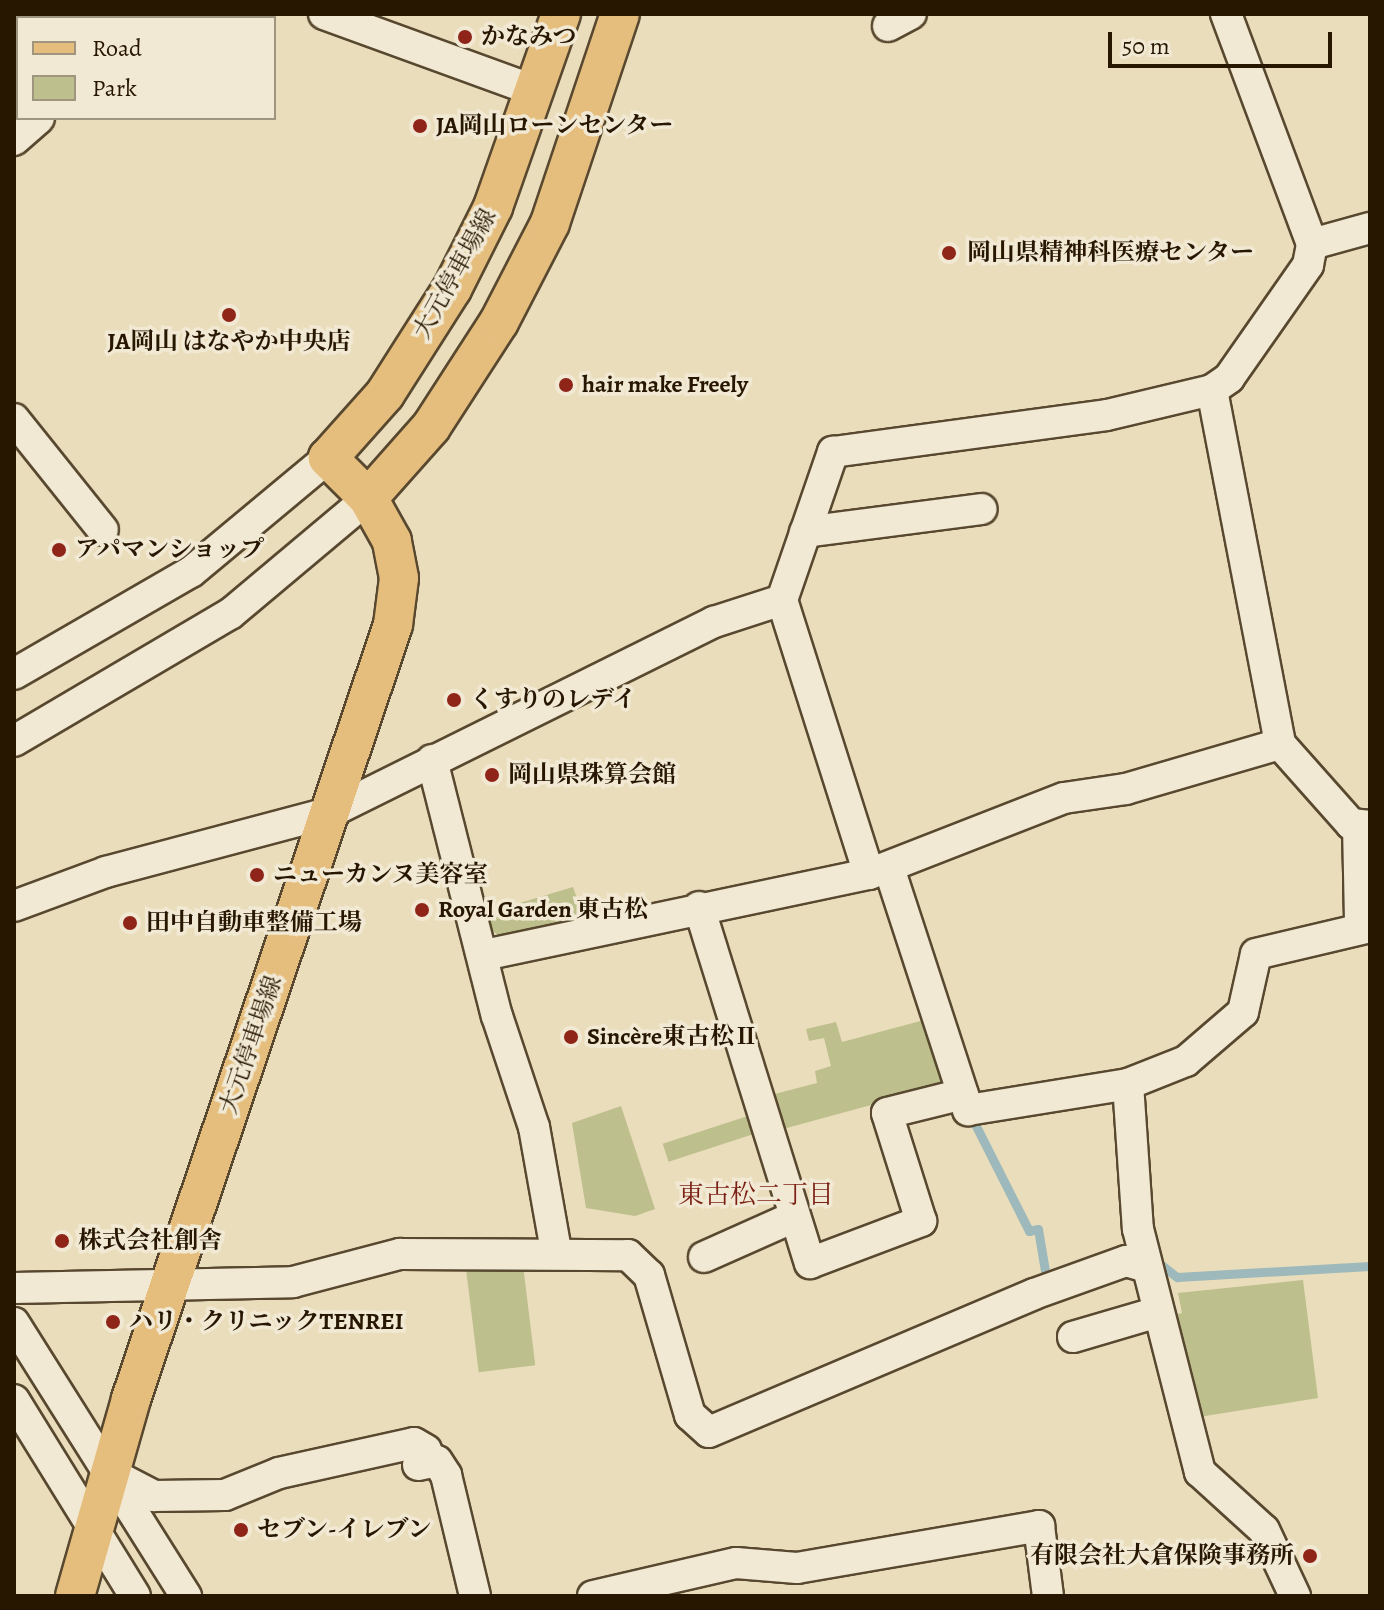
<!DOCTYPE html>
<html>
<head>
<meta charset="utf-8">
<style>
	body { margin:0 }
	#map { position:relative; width:1384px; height:1610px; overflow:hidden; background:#eaddbb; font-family:Alegreya,"Noto Serif JP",serif }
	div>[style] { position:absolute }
	.green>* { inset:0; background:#bdbf8c; transform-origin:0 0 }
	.stream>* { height:9px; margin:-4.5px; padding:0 4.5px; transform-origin:4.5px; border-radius:4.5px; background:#9db9bb }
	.roads { filter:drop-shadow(2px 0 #58482f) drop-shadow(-2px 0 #58482f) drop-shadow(0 2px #58482f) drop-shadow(0 -2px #58482f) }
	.minor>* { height:30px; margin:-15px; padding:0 15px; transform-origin:15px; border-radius:15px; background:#f1e9d3 }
	.major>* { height:38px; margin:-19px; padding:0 19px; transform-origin:19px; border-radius:19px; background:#e5be7e }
	.dots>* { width:22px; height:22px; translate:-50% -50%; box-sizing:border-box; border:4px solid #f1e9d3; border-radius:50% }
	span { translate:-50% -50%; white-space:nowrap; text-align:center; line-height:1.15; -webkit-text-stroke:7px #f1e9d3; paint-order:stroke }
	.poi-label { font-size:24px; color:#271600; font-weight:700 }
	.left { translate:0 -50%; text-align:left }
	.right { translate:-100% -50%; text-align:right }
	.street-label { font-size:24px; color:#271600 }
	.neighbourhood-label { font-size:26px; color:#7a1f14 }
	.frame { position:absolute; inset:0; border:16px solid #271600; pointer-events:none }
	.legend { position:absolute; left:16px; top:16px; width:260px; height:104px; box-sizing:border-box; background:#f1e9d3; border:2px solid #a0957f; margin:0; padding:10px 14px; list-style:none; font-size:24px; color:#271600 }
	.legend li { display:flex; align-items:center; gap:16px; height:40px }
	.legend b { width:40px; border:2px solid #a0957f }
	.scale { position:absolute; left:1108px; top:32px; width:224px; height:36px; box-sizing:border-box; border:4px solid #271600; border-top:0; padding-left:10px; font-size:24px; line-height:28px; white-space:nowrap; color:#271600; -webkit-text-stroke:6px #f1e9d3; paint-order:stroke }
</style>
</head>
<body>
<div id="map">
	<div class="green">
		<div style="clip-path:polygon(573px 887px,586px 924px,506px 940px,492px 931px,486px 913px)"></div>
		<div style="clip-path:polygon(928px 1019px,948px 1084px,772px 1132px,771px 1095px,817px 1083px,815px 1071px,831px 1066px,824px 1038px,809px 1041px,806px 1029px,836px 1022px,842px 1042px)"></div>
		<div style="clip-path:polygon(621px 1106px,655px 1209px,635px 1216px,586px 1208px,572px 1123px)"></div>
		<div style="left:754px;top:1114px;width:19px;height:96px;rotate:72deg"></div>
		<div style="left:522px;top:1257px;width:109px;height:57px;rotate:83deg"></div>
		<div style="clip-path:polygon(1303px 1280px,1318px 1398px,1199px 1417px,1173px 1315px,1182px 1313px,1178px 1293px)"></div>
	</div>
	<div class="stream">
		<div style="left:964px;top:1119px;width:12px;rotate:24deg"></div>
		<div style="left:975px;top:1124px;width:120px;rotate:63.2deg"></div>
		<div style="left:1029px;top:1231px;width:9px;rotate:-13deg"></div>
		<div style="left:1038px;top:1229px;width:55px;rotate:80.5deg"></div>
		<div style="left:1155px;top:1260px;width:28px;rotate:38deg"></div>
		<div style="left:1177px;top:1277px;width:193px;rotate:-3.3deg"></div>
	</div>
	<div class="roads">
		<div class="minor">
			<div style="left:53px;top:14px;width:4px;rotate:76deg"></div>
			<div style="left:324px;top:14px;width:226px;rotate:20deg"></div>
			<div style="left:142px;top:18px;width:6px;rotate:-45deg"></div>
			<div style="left:888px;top:26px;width:26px;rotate:-28deg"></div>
			<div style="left:14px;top:140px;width:33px;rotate:-41deg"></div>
			<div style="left:1312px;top:244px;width:60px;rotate:-15.4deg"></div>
			<div style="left:1212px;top:390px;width:360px;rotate:79.1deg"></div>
			<div style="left:1280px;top:744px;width:107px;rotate:48.4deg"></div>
			<div style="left:1351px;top:824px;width:19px;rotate:6deg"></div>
			<div style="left:14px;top:419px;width:142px;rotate:51.3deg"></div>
			<div style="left:805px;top:532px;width:178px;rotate:-7.4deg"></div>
			<div style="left:14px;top:674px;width:204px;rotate:-30deg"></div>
			<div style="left:191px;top:572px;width:178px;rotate:-39.8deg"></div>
			<div style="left:14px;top:741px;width:251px;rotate:-30.5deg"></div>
			<div style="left:230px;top:614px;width:180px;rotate:-40deg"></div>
			<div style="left:432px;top:760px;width:264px;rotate:75.8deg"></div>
			<div style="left:497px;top:1016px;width:117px;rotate:71.6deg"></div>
			<div style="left:534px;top:1127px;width:126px;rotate:79.9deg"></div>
			<div style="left:1358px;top:825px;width:99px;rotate:88.8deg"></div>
			<div style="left:889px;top:868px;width:255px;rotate:71.9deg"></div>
			<div style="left:968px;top:1110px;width:162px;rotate:-9.2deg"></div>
			<div style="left:1128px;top:1084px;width:62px;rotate:-21.6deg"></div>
			<div style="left:1186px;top:1061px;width:75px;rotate:-40.7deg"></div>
			<div style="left:1243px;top:1012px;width:59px;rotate:-77.4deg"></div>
			<div style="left:1256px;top:954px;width:117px;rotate:-13.3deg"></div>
			<div style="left:869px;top:874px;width:287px;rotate:-107.6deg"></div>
			<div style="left:782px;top:600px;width:157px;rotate:-71deg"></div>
			<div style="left:833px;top:452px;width:276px;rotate:-7.7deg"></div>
			<div style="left:1107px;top:415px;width:108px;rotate:-13.4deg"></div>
			<div style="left:1212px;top:390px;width:21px;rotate:-35deg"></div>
			<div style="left:1229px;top:378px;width:138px;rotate:-55deg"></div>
			<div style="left:1308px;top:265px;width:21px;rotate:-79deg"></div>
			<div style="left:1312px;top:244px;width:246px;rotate:-110.5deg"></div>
			<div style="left:14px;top:906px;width:98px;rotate:-20.3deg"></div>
			<div style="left:106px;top:872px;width:233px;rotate:-14.9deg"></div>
			<div style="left:331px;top:812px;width:428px;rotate:-26.4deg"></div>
			<div style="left:714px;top:622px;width:71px;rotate:-17.9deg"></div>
			<div style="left:699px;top:907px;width:373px;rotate:72.7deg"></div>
			<div style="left:810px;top:1263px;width:119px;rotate:-20.7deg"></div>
			<div style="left:921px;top:1221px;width:113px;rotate:-107.5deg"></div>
			<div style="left:887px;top:1113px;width:78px;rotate:-14deg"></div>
			<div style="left:484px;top:955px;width:393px;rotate:-11.9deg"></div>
			<div style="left:869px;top:874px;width:209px;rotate:-21.3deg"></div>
			<div style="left:1064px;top:798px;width:63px;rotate:-8.3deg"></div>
			<div style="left:1126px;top:789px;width:160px;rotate:-16.3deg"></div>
			<div style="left:1128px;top:1084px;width:145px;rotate:86.1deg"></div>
			<div style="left:1138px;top:1229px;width:251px;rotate:75.7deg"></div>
			<div style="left:1200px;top:1472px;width:86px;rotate:42.2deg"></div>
			<div style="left:1264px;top:1530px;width:73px;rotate:64.8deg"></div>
			<div style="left:704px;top:1257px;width:98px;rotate:-24deg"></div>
			<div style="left:14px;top:1288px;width:279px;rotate:-1.2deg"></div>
			<div style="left:293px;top:1282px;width:111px;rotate:-14.7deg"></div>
			<div style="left:400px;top:1254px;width:228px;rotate:0.3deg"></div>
			<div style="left:628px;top:1255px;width:29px;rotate:44deg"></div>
			<div style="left:649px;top:1275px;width:146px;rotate:73.7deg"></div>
			<div style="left:690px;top:1415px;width:25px;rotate:42deg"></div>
			<div style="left:709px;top:1432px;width:353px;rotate:-23deg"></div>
			<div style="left:1034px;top:1294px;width:98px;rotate:-19.7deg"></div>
			<div style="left:1126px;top:1261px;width:22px;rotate:16deg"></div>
			<div style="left:14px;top:1323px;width:323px;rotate:57.8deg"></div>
			<div style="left:1073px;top:1337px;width:89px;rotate:-16.4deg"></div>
			<div style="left:14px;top:1400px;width:230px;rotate:58.3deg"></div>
			<div style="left:418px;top:1465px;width:19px;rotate:-12deg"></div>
			<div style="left:437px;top:1461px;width:17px;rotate:57deg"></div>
			<div style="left:446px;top:1475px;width:124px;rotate:76.5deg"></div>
			<div style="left:110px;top:1473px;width:50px;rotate:27.6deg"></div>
			<div style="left:154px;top:1496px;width:71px;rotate:-0.8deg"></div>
			<div style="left:225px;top:1495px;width:58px;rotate:-22.2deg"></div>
			<div style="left:279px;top:1473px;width:138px;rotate:-12.5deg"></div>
			<div style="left:414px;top:1443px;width:14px;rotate:30deg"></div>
			<div style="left:593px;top:1596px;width:147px;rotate:-13deg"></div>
			<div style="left:736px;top:1563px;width:61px;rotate:4.7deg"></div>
			<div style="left:797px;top:1568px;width:246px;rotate:-9.8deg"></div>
			<div style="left:1039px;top:1526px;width:71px;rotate:82.7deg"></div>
		</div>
		<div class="major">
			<div style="left:368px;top:498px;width:95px;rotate:-48.4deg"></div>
			<div style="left:431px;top:427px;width:125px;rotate:-57.1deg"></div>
			<div style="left:499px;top:322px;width:111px;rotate:-62.7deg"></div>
			<div style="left:550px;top:223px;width:220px;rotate:-71.5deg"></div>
			<div style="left:75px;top:1596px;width:205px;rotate:-74.1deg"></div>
			<div style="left:131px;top:1399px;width:817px;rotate:-71.3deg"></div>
			<div style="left:393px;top:625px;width:47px;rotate:-82.7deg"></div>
			<div style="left:399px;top:578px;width:38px;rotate:-101deg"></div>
			<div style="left:392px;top:541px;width:49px;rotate:-119.2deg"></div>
			<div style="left:368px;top:498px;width:57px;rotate:-135deg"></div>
			<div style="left:328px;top:458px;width:86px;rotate:-48.3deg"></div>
			<div style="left:385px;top:394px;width:125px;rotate:-57.5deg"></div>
			<div style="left:452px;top:289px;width:92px;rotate:-63.4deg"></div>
			<div style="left:493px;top:207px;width:205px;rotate:-70.6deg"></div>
		</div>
	</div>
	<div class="dots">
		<div style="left:465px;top:37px;background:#8f2418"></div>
		<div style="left:420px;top:126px;background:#8f2418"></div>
		<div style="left:949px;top:253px;background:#8f2418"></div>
		<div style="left:229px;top:315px;background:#8f2418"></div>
		<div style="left:566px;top:385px;background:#8f2418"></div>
		<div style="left:59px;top:550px;background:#8f2418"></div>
		<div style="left:454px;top:700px;background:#8f2418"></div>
		<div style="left:492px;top:775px;background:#8f2418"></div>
		<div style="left:257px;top:875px;background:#8f2418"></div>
		<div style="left:422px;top:910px;background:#8f2418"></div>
		<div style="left:130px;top:923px;background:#8f2418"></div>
		<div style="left:571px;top:1037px;background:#8f2418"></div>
		<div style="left:62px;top:1241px;background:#8f2418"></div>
		<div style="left:113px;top:1322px;background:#8f2418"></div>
		<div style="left:241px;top:1530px;background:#8f2418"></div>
		<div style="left:1310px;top:1556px;background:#8f2418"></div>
	</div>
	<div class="poi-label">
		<span class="left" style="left:481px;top:37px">かなみつ</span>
		<span class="left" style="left:436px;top:126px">JA岡山ローンセンター</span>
		<span class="left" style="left:967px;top:253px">岡山県精神科医療センター</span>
		<span style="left:229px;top:342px">JA岡山 はなやか中央店</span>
		<span class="left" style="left:582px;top:385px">hair make Freely</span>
		<span class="left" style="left:75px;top:550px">アパマンショップ</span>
		<span class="left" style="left:470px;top:700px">くすりのレデイ</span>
		<span class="left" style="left:508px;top:775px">岡山県珠算会館</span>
		<span class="left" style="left:273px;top:875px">ニューカンヌ美容室</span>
		<span class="left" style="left:438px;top:910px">Royal Garden 東古松</span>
		<span class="left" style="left:146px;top:923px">田中自動車整備工場</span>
		<span class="left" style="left:587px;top:1037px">Sincère東古松Ⅱ</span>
		<span class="left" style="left:78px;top:1241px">株式会社創舎</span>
		<span class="left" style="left:129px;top:1322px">ハリ・クリニックTENREI</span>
		<span class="left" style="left:257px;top:1530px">セブン-イレブン</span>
		<span class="right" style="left:1294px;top:1556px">有限会社大倉保険事務所</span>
	</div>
	<div class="street-label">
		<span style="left:455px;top:274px;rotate:-61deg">大元停車場線</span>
		<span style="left:251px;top:1045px;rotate:-71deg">大元停車場線</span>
	</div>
	<div class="neighbourhood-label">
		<span style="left:756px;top:1195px">東古松二丁目</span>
	</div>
	<div class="frame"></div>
	<ul class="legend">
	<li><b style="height:10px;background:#e5be7e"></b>Road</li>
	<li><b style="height:22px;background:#bdbf8c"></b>Park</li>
	</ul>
	<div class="scale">50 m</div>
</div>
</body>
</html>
